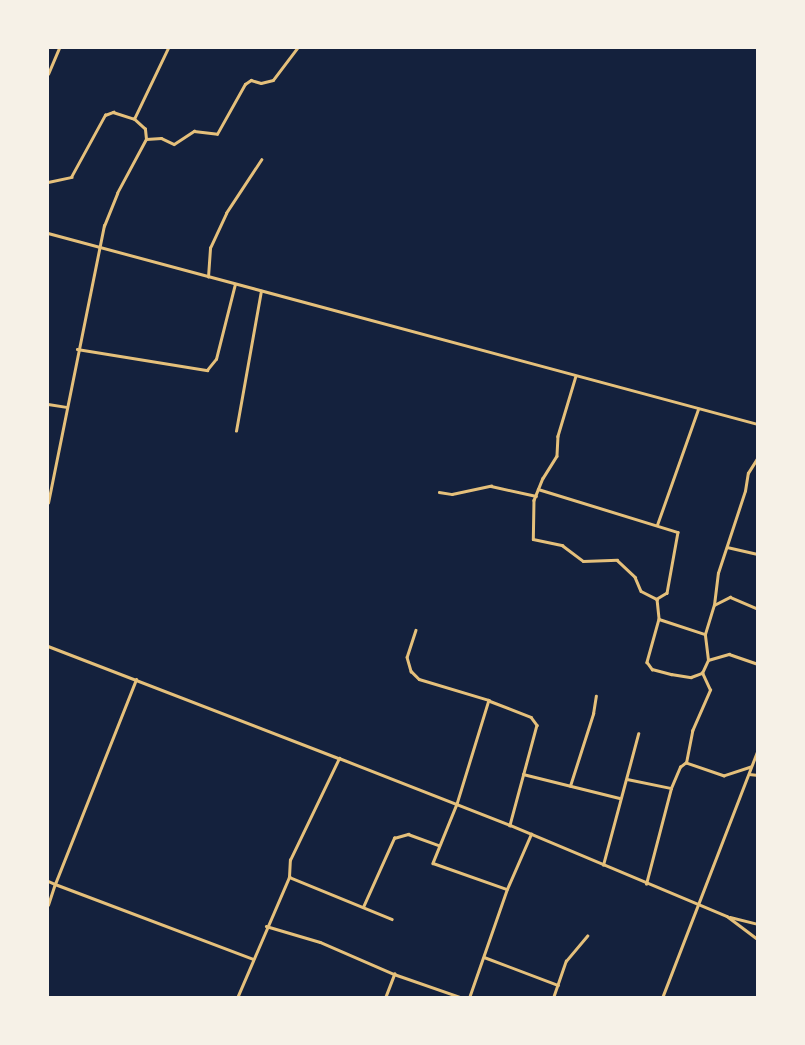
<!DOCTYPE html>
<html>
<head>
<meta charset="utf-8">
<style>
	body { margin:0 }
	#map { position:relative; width:805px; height:1045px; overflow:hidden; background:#14213d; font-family:Karla,sans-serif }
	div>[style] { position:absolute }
	.minor>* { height:2.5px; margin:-1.25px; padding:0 1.25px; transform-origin:1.25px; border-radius:1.25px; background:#e5c07b }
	span { translate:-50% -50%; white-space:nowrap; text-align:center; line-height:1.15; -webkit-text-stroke:4.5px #f6f1e7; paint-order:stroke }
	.frame { position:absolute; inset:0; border:49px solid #f6f1e7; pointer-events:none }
</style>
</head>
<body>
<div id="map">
	<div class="minor">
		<div style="left:480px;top:48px;width:1px"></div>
		<div style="left:48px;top:74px;width:28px;rotate:-67deg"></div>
		<div style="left:146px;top:139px;width:15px;rotate:-4deg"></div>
		<div style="left:161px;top:138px;width:14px;rotate:25deg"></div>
		<div style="left:174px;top:144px;width:24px;rotate:-33deg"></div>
		<div style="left:194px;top:131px;width:23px;rotate:7deg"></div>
		<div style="left:217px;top:134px;width:57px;rotate:-60.8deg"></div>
		<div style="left:245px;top:84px;width:7px;rotate:-34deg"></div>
		<div style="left:251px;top:80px;width:10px;rotate:17deg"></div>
		<div style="left:261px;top:83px;width:12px;rotate:-14deg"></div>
		<div style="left:273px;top:80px;width:40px;rotate:-53deg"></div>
		<div style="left:48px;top:182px;width:24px;rotate:-12deg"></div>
		<div style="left:71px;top:177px;width:71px;rotate:-61.3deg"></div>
		<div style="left:105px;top:115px;width:9px;rotate:-21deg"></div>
		<div style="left:113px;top:112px;width:22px;rotate:18deg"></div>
		<div style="left:48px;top:233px;width:735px;rotate:15.06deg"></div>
		<div style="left:208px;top:277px;width:29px;rotate:-86deg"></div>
		<div style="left:210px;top:248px;width:38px;rotate:-65deg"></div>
		<div style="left:226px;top:213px;width:64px;rotate:-56.6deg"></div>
		<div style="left:77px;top:349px;width:132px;rotate:9.2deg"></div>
		<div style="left:207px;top:370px;width:14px;rotate:-51deg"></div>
		<div style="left:216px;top:359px;width:77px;rotate:-75.8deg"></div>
		<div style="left:576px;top:376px;width:63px;rotate:106.7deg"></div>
		<div style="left:558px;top:436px;width:20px;rotate:93deg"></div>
		<div style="left:557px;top:456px;width:26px;rotate:122deg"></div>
		<div style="left:543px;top:478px;width:24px;rotate:112deg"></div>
		<div style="left:534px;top:500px;width:39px;rotate:91deg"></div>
		<div style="left:533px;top:539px;width:30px;rotate:12deg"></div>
		<div style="left:562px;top:545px;width:26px;rotate:37deg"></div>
		<div style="left:583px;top:561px;width:34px;rotate:-2deg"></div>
		<div style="left:617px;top:560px;width:25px;rotate:43deg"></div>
		<div style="left:635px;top:577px;width:15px;rotate:67deg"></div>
		<div style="left:641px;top:591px;width:18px;rotate:27deg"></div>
		<div style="left:48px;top:404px;width:18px;rotate:9deg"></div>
		<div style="left:236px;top:431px;width:142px;rotate:-79.9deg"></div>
		<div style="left:538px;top:489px;width:146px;rotate:17.1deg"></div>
		<div style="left:678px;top:532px;width:62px;rotate:100.2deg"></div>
		<div style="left:667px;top:593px;width:12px;rotate:149deg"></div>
		<div style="left:657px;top:599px;width:20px;rotate:84deg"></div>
		<div style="left:659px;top:619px;width:45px;rotate:105.6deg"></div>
		<div style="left:647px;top:662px;width:9px;rotate:54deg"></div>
		<div style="left:652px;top:669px;width:20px;rotate:15deg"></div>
		<div style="left:671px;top:674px;width:20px;rotate:9deg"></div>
		<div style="left:691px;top:677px;width:12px;rotate:-20deg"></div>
		<div style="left:439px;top:492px;width:13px;rotate:9deg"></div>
		<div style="left:452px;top:494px;width:40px;rotate:-12deg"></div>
		<div style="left:491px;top:486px;width:46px;rotate:12.5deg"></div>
		<div style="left:48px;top:503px;width:283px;rotate:-78.6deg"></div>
		<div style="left:104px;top:226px;width:35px;rotate:-68deg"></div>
		<div style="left:117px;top:193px;width:61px;rotate:-61.8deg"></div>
		<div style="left:146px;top:139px;width:10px;rotate:-96deg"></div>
		<div style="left:145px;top:129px;width:15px;rotate:-138deg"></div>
		<div style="left:134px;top:119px;width:79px;rotate:-64.4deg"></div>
		<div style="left:657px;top:525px;width:123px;rotate:-70.5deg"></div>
		<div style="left:727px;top:547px;width:32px;rotate:13deg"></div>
		<div style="left:714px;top:605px;width:18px;rotate:-27deg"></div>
		<div style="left:730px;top:597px;width:30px;rotate:23deg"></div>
		<div style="left:659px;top:619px;width:48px;rotate:18.1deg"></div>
		<div style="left:416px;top:630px;width:28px;rotate:108deg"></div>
		<div style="left:407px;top:657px;width:15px;rotate:74deg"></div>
		<div style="left:411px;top:671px;width:11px;rotate:45deg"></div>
		<div style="left:419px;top:679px;width:73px;rotate:16.7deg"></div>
		<div style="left:489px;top:700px;width:109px;rotate:107.1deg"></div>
		<div style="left:457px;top:804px;width:64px;rotate:112.1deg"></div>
		<div style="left:433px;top:863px;width:78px;rotate:19.4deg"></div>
		<div style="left:48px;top:646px;width:312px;rotate:21.1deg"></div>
		<div style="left:708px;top:660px;width:22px;rotate:-16deg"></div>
		<div style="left:729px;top:654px;width:31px;rotate:19deg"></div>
		<div style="left:490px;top:701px;width:44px;rotate:21.3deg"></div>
		<div style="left:531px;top:717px;width:10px;rotate:53deg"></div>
		<div style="left:537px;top:725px;width:104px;rotate:105.1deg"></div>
		<div style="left:751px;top:767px;width:28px;rotate:162deg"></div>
		<div style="left:724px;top:776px;width:40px;rotate:-161.1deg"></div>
		<div style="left:686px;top:763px;width:33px;rotate:-79deg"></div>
		<div style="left:692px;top:731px;width:45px;rotate:-66.3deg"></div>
		<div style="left:710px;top:690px;width:19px;rotate:-115deg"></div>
		<div style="left:702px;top:673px;width:14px;rotate:-65deg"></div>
		<div style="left:708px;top:660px;width:26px;rotate:-97deg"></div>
		<div style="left:705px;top:634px;width:30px;rotate:-73deg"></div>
		<div style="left:714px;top:605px;width:32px;rotate:-83deg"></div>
		<div style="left:718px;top:573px;width:86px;rotate:-71.8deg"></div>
		<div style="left:745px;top:491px;width:18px;rotate:-81deg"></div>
		<div style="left:748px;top:473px;width:19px;rotate:-58deg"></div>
		<div style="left:523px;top:774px;width:99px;rotate:14deg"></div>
		<div style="left:749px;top:774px;width:9px;rotate:6deg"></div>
		<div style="left:627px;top:779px;width:45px;rotate:11.6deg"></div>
		<div style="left:570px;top:786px;width:76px;rotate:-72.3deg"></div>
		<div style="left:593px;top:714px;width:18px;rotate:-81deg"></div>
		<div style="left:603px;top:865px;width:136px;rotate:-75deg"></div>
		<div style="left:289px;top:877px;width:111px;rotate:22.2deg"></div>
		<div style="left:48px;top:881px;width:8px;rotate:23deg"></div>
		<div style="left:55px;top:884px;width:220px;rotate:-68.4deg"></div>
		<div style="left:646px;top:884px;width:99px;rotate:-75.4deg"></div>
		<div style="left:671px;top:788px;width:23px;rotate:-67deg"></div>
		<div style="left:680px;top:767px;width:6px;rotate:-39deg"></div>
		<div style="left:48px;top:905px;width:22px;rotate:-72deg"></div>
		<div style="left:55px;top:884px;width:212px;rotate:20.7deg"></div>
		<div style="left:363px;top:907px;width:76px;rotate:-65.8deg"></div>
		<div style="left:394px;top:838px;width:15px;rotate:-16deg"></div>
		<div style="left:408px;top:834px;width:32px;rotate:20deg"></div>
		<div style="left:730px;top:917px;width:29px;rotate:14deg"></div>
		<div style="left:266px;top:926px;width:56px;rotate:16.5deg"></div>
		<div style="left:320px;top:942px;width:81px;rotate:23.4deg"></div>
		<div style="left:394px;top:974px;width:73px;rotate:19.2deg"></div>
		<div style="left:484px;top:957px;width:79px;rotate:20.7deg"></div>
		<div style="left:237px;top:998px;width:132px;rotate:-66.7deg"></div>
		<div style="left:289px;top:877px;width:17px;rotate:-87deg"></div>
		<div style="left:290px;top:860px;width:113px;rotate:-64.3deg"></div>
		<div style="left:339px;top:758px;width:184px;rotate:21.4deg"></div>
		<div style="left:510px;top:825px;width:235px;rotate:22.8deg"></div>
		<div style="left:727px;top:916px;width:39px;rotate:37deg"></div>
		<div style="left:385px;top:998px;width:26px;rotate:-69deg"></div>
		<div style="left:469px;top:998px;width:115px;rotate:-70.8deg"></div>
		<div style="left:507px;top:889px;width:60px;rotate:-66.4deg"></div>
		<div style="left:553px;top:998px;width:39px;rotate:-71deg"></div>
		<div style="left:566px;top:961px;width:33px;rotate:-50deg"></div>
		<div style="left:662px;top:998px;width:267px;rotate:-68.9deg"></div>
	</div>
	<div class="frame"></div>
</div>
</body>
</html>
